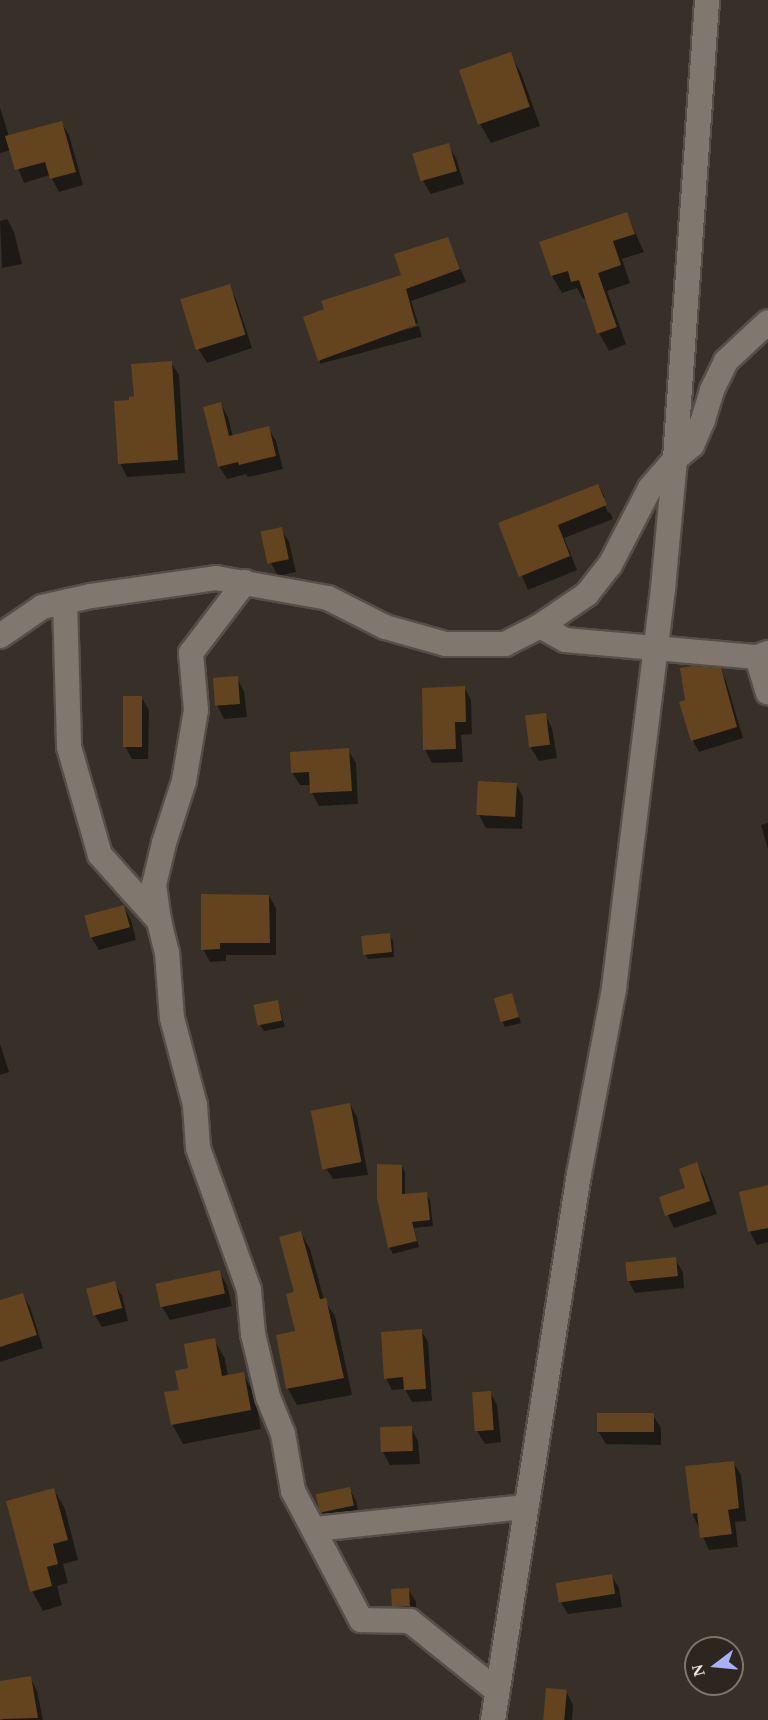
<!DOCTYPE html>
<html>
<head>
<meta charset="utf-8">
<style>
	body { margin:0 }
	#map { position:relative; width:768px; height:1720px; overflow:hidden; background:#373029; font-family:Georgia,serif }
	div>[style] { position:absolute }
	.shadow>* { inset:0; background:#0007; transform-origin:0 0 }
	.building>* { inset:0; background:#63441e; transform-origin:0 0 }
	.roads { filter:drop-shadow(2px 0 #564f49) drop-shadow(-2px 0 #564f49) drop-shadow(0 2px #564f49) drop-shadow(0 -2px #564f49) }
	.minor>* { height:24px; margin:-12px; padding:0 12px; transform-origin:12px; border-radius:12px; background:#80786f }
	span { translate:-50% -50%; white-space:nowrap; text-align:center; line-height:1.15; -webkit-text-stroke:4.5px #2d261f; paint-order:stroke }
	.north { position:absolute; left:684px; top:1636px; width:60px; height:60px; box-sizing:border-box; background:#2d261f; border:2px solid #7b756f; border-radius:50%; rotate:254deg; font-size:16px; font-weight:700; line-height:24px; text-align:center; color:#f1ece7 }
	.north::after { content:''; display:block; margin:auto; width:21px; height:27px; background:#a8b0fc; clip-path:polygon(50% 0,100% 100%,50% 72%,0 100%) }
</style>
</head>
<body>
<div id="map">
	<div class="shadow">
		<div style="clip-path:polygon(510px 54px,521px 73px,540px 126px,491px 143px,480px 124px)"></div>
		<div style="clip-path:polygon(0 107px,9px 137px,61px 122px,69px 135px,83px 185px,59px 192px,50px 175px,24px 183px,11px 150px,0 153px)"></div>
		<div style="clip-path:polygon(448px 145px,456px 158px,464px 184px,431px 194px,423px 181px)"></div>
		<div style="clip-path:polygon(627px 214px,644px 252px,622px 259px,630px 283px,607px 291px,626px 344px,609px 351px,599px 333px,587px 298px,583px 299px,577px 288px,562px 293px,552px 276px)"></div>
		<div style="clip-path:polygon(7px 219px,14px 232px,22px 264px,2px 268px,0 221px)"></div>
		<div style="clip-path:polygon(448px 239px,466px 282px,411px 301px,418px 323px,319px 359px,403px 276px)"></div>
		<div style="clip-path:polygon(229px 286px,236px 299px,252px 348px,207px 363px,199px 350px,183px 300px)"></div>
		<div style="left:419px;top:326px;width:11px;height:105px;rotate:75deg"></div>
		<div style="clip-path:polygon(171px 362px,179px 375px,185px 473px,127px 477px,120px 463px,131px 401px)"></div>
		<div style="clip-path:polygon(221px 404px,228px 417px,233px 437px,268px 428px,276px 441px,283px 469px,248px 477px,246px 474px,227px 479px,219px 466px)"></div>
		<div style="clip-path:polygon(598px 485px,605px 497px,602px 497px,608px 513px,610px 512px,613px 519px,564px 538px,577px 570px,528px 590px,500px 524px)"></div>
		<div style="clip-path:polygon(281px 529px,289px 542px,296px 572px,278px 576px,271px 563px)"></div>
		<div style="clip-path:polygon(720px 669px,726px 681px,743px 738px,699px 752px,693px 741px,681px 703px,687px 701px)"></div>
		<div style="clip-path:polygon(237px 678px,244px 691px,247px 717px,224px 719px,217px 705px)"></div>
		<div style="clip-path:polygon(464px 687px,471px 700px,472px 734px,461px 735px,463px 762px,432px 763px,425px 750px)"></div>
		<div style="clip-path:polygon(141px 697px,149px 710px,148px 759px,132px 759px,125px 746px)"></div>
		<div style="clip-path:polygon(545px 715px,552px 728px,557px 758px,539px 761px,531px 748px)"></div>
		<div style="clip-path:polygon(348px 750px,356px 763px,358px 804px,319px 806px,312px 793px,311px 785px,300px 785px,292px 772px)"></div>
		<div style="clip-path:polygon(516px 784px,523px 797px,522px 829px,486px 828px,479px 815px)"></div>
		<div style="clip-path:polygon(768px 823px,768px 849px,761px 825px)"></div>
		<div style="clip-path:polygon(269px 896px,276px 908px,276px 955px,226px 955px,226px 961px,210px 962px,203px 949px)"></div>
		<div style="clip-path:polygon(124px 907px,131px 920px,136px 940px,99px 950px,91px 937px,86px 917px)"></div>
		<div style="clip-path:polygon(389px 935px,393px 941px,394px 957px,368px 959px,364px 953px)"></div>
		<div style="clip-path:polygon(511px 994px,521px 1023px,505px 1027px,502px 1021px)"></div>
		<div style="clip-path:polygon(278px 1002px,285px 1027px,264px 1031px,260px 1025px)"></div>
		<div style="clip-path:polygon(0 1044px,9px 1072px,0 1075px)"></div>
		<div style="clip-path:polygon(350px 1104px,357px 1117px,368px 1175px,333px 1179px,325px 1166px)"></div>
		<div style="clip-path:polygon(696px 1164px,704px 1177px,717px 1214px,674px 1228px,660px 1198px,687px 1189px)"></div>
		<div style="clip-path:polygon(402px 1166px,405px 1172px,405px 1196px,426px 1194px,430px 1200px,433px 1226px,414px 1228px,419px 1247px,393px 1254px,389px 1247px)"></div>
		<div style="clip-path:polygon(768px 1187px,768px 1242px,757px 1245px,750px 1232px)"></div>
		<div style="clip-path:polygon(301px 1233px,310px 1249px,324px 1300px,335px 1316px,352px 1395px,297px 1405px,288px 1389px,278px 1336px,297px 1332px,296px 1294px)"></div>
		<div style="clip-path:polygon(675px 1259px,683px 1272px,684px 1288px,635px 1293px,628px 1280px)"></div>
		<div style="clip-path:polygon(219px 1272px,227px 1285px,232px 1306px,170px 1320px,162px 1307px)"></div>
		<div style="clip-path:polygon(114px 1283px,122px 1296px,128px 1321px,102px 1327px,94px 1314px)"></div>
		<div style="clip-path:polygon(22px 1294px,30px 1307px,43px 1348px,0 1362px,0 1302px)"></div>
		<div style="clip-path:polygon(421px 1330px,428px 1342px,432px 1401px,412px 1402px,405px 1389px,392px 1390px,386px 1378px)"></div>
		<div style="clip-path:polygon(214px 1340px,225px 1359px,228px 1376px,243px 1374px,254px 1393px,261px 1429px,183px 1444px,172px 1424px,181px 1391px,190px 1370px)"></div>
		<div style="clip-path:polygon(490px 1392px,497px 1405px,501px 1442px,485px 1444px,477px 1431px)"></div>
		<div style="clip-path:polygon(653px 1415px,661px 1428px,661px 1445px,606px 1444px,598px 1431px)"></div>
		<div style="clip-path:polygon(411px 1428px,418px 1441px,420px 1464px,390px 1465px,383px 1452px)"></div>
		<div style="clip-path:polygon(733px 1462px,741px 1475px,746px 1521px,735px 1522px,738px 1547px,709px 1550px,692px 1513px)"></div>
		<div style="clip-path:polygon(349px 1488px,356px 1501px,360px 1519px,329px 1525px,322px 1512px)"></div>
		<div style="clip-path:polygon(54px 1490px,65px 1509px,78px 1560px,63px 1564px,68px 1583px,57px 1586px,62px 1605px,43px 1611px,32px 1591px)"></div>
		<div style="clip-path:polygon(611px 1575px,619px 1588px,622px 1607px,568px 1614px,560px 1601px)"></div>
		<div style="clip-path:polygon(408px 1589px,416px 1602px,416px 1619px,401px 1619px,393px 1606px)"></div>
		<div style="clip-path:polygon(30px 1677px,37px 1691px,43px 1720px,3px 1720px,0 1683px)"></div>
		<div style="clip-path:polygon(566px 1691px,573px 1705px,572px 1720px,545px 1720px)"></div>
	</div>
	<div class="building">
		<div style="left:511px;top:52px;width:58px;height:55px;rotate:71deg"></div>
		<div style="clip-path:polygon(62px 121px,76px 172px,50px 179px,45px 162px,15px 170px,5px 136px)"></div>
		<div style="left:449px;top:143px;width:29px;height:38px;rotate:74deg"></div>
		<div style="clip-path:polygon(627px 212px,635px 234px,613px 241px,621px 265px,598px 273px,617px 327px,597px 334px,579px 280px,571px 282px,568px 271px,551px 276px,539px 242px)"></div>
		<div style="clip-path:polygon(448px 237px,460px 269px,406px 289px,416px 325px,318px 361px,303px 317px,324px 309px,321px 301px,401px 275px,394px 254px)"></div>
		<div style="left:230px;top:284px;width:53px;height:52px;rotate:73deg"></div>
		<div style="clip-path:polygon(172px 361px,178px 460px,118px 464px,114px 401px,129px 400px,129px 397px,134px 396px,131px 364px)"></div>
		<div style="clip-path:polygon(221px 402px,229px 436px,269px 426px,276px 456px,239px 465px,238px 462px,218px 467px,203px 407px)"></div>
		<div style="clip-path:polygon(598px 484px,607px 505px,558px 525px,570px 556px,519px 577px,498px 523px)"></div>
		<div style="left:282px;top:527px;width:33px;height:22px;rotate:78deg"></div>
		<div style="clip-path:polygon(692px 666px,721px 668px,737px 727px,691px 741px,679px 702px,685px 700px,680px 668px)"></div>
		<div style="left:238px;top:676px;width:28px;height:25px;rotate:86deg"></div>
		<div style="clip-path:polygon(465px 686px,466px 722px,455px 722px,456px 749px,423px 750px,422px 688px)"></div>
		<div style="left:123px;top:696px;width:19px;height:51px"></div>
		<div style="left:546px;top:713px;width:32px;height:21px;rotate:83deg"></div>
		<div style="clip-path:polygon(349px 748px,352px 791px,310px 793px,309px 772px,291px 773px,290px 752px)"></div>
		<div style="left:478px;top:781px;width:39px;height:34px;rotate:3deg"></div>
		<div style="clip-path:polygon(201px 894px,269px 895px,270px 943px,220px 943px,220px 949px,201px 950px)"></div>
		<div style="left:124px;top:905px;width:23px;height:41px;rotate:75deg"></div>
		<div style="left:390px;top:933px;width:19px;height:29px;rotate:84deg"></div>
		<div style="left:512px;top:993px;width:25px;height:19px;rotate:74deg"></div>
		<div style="left:278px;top:1000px;width:21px;height:25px;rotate:79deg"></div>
		<div style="left:350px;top:1103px;width:60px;height:40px;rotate:79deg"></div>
		<div style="clip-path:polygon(697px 1162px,710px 1201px,665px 1216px,659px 1197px,685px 1188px,679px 1169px)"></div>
		<div style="clip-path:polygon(377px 1164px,402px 1165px,402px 1194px,427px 1192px,430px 1220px,412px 1222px,417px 1241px,388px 1248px,377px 1198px)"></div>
		<div style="clip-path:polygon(768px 1185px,768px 1228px,748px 1232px,739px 1192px)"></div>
		<div style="clip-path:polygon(301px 1231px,320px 1299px,326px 1298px,344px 1378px,286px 1389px,276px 1335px,295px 1331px,286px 1294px,294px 1292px,279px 1237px)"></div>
		<div style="left:676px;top:1257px;width:19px;height:51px;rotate:84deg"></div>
		<div style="left:220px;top:1270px;width:24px;height:66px;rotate:78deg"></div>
		<div style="left:115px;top:1281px;width:28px;height:30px;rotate:75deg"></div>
		<div style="clip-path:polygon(23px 1293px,37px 1335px,0 1347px,0 1300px)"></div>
		<div style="clip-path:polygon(422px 1329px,426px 1389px,404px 1390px,403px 1377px,384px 1379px,381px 1332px)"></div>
		<div style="clip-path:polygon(215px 1338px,222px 1376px,244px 1372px,251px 1410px,171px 1425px,164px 1392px,179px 1390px,175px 1371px,188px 1368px,184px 1344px)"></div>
		<div style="left:491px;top:1391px;width:39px;height:19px;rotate:86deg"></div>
		<div style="left:597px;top:1413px;width:57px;height:19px"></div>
		<div style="left:412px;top:1426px;width:25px;height:32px;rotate:88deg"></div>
		<div style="clip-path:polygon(734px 1461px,739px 1508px,728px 1510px,732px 1534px,700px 1538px,697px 1513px,691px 1514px,685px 1466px)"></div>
		<div style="left:350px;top:1487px;width:19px;height:35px;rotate:78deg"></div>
		<div style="clip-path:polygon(54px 1488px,68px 1540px,53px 1544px,58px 1564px,47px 1567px,52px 1586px,30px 1592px,6px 1501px)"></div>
		<div style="left:612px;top:1574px;width:20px;height:57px;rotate:81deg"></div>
		<div style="left:409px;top:1588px;width:18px;height:18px;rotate:87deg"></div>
		<div style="clip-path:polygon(31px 1676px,38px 1718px,0 1719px,0 1681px)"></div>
		<div style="left:546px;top:1688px;width:21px;height:32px;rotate:5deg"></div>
	</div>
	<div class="roads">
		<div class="minor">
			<div style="left:245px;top:582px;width:89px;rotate:127.3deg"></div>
			<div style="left:191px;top:653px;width:57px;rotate:85deg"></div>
			<div style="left:196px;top:710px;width:72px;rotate:99.6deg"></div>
			<div style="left:184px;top:781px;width:65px;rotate:107.9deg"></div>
			<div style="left:164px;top:843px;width:43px;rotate:103.4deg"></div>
			<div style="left:154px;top:885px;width:36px;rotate:82deg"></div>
			<div style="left:159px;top:921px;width:32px;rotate:76deg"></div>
			<div style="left:167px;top:952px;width:66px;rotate:85.7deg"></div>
			<div style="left:172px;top:1018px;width:90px;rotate:75.2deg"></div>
			<div style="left:195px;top:1105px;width:43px;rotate:86deg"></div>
			<div style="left:198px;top:1148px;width:151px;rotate:70.2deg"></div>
			<div style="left:249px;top:1290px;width:44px;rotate:84.8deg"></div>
			<div style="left:253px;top:1334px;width:65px;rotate:76.6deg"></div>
			<div style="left:268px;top:1397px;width:40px;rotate:68deg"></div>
			<div style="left:283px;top:1434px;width:58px;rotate:80deg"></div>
			<div style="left:293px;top:1491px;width:146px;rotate:62.2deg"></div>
			<div style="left:361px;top:1620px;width:49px;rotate:1.2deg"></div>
			<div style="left:410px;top:1621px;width:112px;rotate:38.8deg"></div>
			<div style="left:65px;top:602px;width:145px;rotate:88.4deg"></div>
			<div style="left:69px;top:747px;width:112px;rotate:74deg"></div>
			<div style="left:100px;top:855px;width:89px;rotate:48.2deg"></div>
			<div style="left:540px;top:626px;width:29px;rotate:29deg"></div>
			<div style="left:565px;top:640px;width:193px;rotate:5.1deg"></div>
			<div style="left:757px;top:657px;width:12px;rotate:-20deg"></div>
			<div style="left:0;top:636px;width:51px;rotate:-34.6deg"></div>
			<div style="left:42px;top:607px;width:50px;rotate:-12.7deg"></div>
			<div style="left:91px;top:596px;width:126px;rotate:-8.2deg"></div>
			<div style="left:216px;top:578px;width:114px;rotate:10.1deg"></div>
			<div style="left:328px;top:598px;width:64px;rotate:27deg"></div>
			<div style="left:385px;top:627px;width:63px;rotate:15.6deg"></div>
			<div style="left:446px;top:644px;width:59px"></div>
			<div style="left:505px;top:644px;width:39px;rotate:-27deg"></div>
			<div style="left:540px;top:626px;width:57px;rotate:-34.2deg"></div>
			<div style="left:587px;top:594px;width:37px;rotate:-52deg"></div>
			<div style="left:610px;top:565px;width:87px;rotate:-62.5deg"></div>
			<div style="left:650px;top:488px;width:38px;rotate:-49deg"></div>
			<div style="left:675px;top:459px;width:460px;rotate:-86deg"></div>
			<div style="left:757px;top:657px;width:37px;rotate:73deg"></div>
			<div style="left:315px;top:1529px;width:212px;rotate:-6deg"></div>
			<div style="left:493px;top:1720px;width:553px;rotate:-81.05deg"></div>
			<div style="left:579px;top:1174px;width:189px;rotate:-79.3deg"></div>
			<div style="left:614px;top:988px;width:402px;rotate:-83deg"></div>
			<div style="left:663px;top:589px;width:131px;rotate:-84.7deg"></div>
			<div style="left:675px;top:459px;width:22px;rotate:-39deg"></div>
			<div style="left:692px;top:445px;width:27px;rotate:-66deg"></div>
			<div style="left:703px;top:420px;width:31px;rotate:-73deg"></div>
			<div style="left:712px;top:390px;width:32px;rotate:-64deg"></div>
			<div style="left:726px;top:361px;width:57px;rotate:-42.9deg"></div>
		</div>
	</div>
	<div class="north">N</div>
</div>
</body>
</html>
